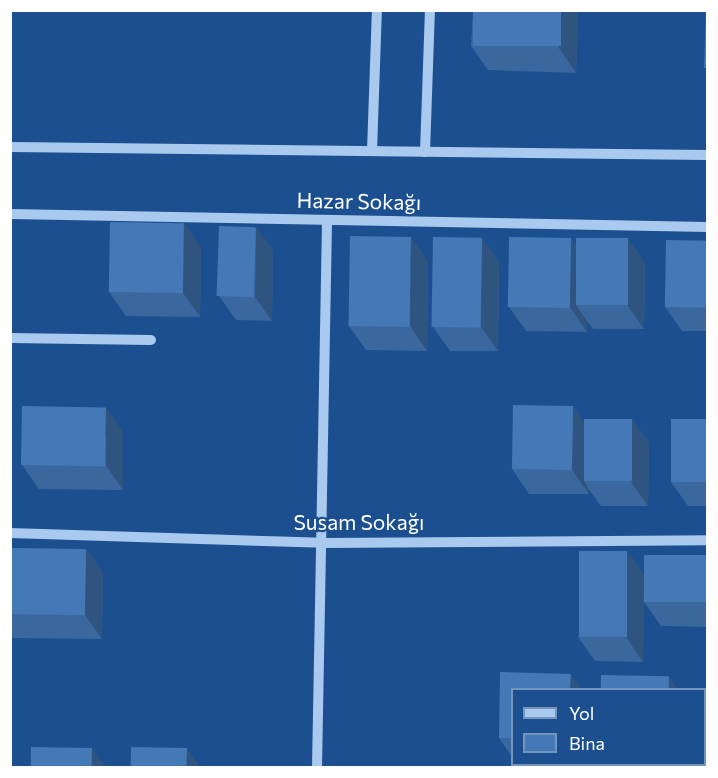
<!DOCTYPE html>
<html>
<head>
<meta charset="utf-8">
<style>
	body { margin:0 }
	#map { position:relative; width:718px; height:778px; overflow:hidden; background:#1b4f8f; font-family:Commissioner,sans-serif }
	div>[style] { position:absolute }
	.minor>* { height:10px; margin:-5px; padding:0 5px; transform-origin:5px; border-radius:5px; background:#a9c9ee }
	.wall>* { inset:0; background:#3a679d }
	.shaded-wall>* { inset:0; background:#305480 }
	.building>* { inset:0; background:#4478b7; transform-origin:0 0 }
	span { translate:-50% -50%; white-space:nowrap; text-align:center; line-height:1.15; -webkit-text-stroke:4.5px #1b4f8f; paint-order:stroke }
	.street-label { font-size:21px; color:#fff }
	.frame { position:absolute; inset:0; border:12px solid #fff; pointer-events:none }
	.legend { position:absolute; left:511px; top:688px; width:195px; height:78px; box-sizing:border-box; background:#1b4f8f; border:2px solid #7695bc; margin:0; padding:8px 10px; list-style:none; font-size:18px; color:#fff }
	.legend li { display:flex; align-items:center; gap:12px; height:30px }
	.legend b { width:30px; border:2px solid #7695bc }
</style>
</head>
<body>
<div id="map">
	<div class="minor">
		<div style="left:10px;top:147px;width:698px;rotate:0.66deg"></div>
		<div style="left:372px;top:151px;width:141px;rotate:-88deg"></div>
		<div style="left:425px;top:152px;width:142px;rotate:-88deg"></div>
		<div style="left:10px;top:214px;width:698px;rotate:1.07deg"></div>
		<div style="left:10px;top:338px;width:141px;rotate:0.8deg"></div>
		<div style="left:10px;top:533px;width:313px;rotate:1.8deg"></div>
		<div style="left:323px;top:543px;width:385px;rotate:-0.4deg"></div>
		<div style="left:317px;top:768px;width:548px;rotate:-88.95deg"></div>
	</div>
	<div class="wall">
		<div style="clip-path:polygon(473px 10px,575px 10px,578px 15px,576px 73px,488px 70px,471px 46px)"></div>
		<div style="clip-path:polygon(256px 227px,273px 251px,272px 321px,236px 320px,219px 296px)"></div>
		<div style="clip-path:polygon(482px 238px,499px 262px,498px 351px,450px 351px,433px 327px)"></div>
		<div style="clip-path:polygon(571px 238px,576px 245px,645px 263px,644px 329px,593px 329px,587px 321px,587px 332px,526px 331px,509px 307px)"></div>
		<div style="clip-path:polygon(708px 241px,708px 331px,682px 331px,665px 307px)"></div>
		<div style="clip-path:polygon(201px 247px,200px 317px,126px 316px,109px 292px)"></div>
		<div style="clip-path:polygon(428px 261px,427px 351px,366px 350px,349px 326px)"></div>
		<div style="clip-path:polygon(573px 406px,584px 422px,632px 419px,649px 443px,648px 506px,601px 506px,589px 490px,589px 494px,529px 494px,512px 469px)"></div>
		<div style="clip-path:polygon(708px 419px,708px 506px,688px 506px,671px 482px)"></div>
		<div style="clip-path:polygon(123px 431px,123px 490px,39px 489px,22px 465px)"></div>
		<div style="clip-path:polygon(10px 548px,86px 549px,103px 573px,102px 639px,10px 638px)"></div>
		<div style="clip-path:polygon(627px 551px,644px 575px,643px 662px,595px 661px,578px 637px)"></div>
		<div style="clip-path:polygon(708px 555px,708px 627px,661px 626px,644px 602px)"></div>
		<div style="clip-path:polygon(513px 690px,513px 758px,499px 738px)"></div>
		<div style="clip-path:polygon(616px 765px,685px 765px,685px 767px)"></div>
	</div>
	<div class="shaded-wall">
		<div style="clip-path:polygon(561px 10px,575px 10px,578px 15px,576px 73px,559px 48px)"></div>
		<div style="clip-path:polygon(184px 223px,201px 247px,200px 317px,183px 293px)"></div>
		<div style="clip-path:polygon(256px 227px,273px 251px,272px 321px,255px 297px)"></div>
		<div style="clip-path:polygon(411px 237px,428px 261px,427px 351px,410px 326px)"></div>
		<div style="clip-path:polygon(482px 238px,499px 262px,498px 351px,481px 327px)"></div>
		<div style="clip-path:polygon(571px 238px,588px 262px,576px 305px,587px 321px,587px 332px,570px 307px)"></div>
		<div style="clip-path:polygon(628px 238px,645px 263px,644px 329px,627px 305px)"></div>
		<div style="clip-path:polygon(573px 406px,590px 430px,584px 481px,589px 490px,589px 494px,572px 470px)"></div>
		<div style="clip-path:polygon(106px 407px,123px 431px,123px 490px,106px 466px)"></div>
		<div style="clip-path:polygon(632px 419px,649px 443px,648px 506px,631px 482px)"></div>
		<div style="clip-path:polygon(86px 549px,103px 573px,102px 639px,85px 615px)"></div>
		<div style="clip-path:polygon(627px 551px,644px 575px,643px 662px,626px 637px)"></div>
		<div style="clip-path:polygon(571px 674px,582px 690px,570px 690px)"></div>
		<div style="clip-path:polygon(669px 676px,678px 690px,669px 690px)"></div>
		<div style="clip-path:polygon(92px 748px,106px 768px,92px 768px)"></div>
		<div style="clip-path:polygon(187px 748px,201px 768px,187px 768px)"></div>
	</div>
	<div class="building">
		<div style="left:473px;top:10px;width:88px;height:36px"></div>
		<div style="clip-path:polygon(706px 10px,708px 10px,708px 68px,704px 68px)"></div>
		<div style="left:110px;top:222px;width:74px;height:70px;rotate:1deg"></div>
		<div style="left:219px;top:226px;width:37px;height:70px;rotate:2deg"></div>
		<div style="left:350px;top:236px;width:61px;height:90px;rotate:1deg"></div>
		<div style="left:433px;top:237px;width:49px;height:90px;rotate:1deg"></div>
		<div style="left:509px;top:237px;width:62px;height:70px;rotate:1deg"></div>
		<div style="left:576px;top:238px;width:52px;height:67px"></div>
		<div style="left:666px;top:240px;width:42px;height:67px;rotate:1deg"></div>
		<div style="left:513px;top:405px;width:60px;height:64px;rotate:1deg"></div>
		<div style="left:22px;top:406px;width:84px;height:59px;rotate:1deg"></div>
		<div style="left:584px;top:419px;width:48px;height:62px"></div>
		<div style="left:671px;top:419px;width:37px;height:63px"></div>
		<div style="left:10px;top:548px;width:76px;height:66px;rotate:1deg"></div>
		<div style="left:579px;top:551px;width:48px;height:86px"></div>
		<div style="left:644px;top:555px;width:64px;height:47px"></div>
		<div style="clip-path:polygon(500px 672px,571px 674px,570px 690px,513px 690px,513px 738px,499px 738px)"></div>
		<div style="left:601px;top:675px;width:68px;height:15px;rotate:1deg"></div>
		<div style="left:31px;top:747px;width:61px;height:21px;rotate:1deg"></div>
		<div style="left:131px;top:747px;width:56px;height:21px;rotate:1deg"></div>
	</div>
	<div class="street-label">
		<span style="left:359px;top:201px;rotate:1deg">Hazar Sokağı</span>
		<span style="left:359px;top:522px">Susam Sokağı</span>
	</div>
	<div class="frame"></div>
	<ul class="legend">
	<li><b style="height:8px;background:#a9c9ee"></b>Yol</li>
	<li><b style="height:16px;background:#4478b7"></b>Bina</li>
	</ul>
</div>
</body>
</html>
